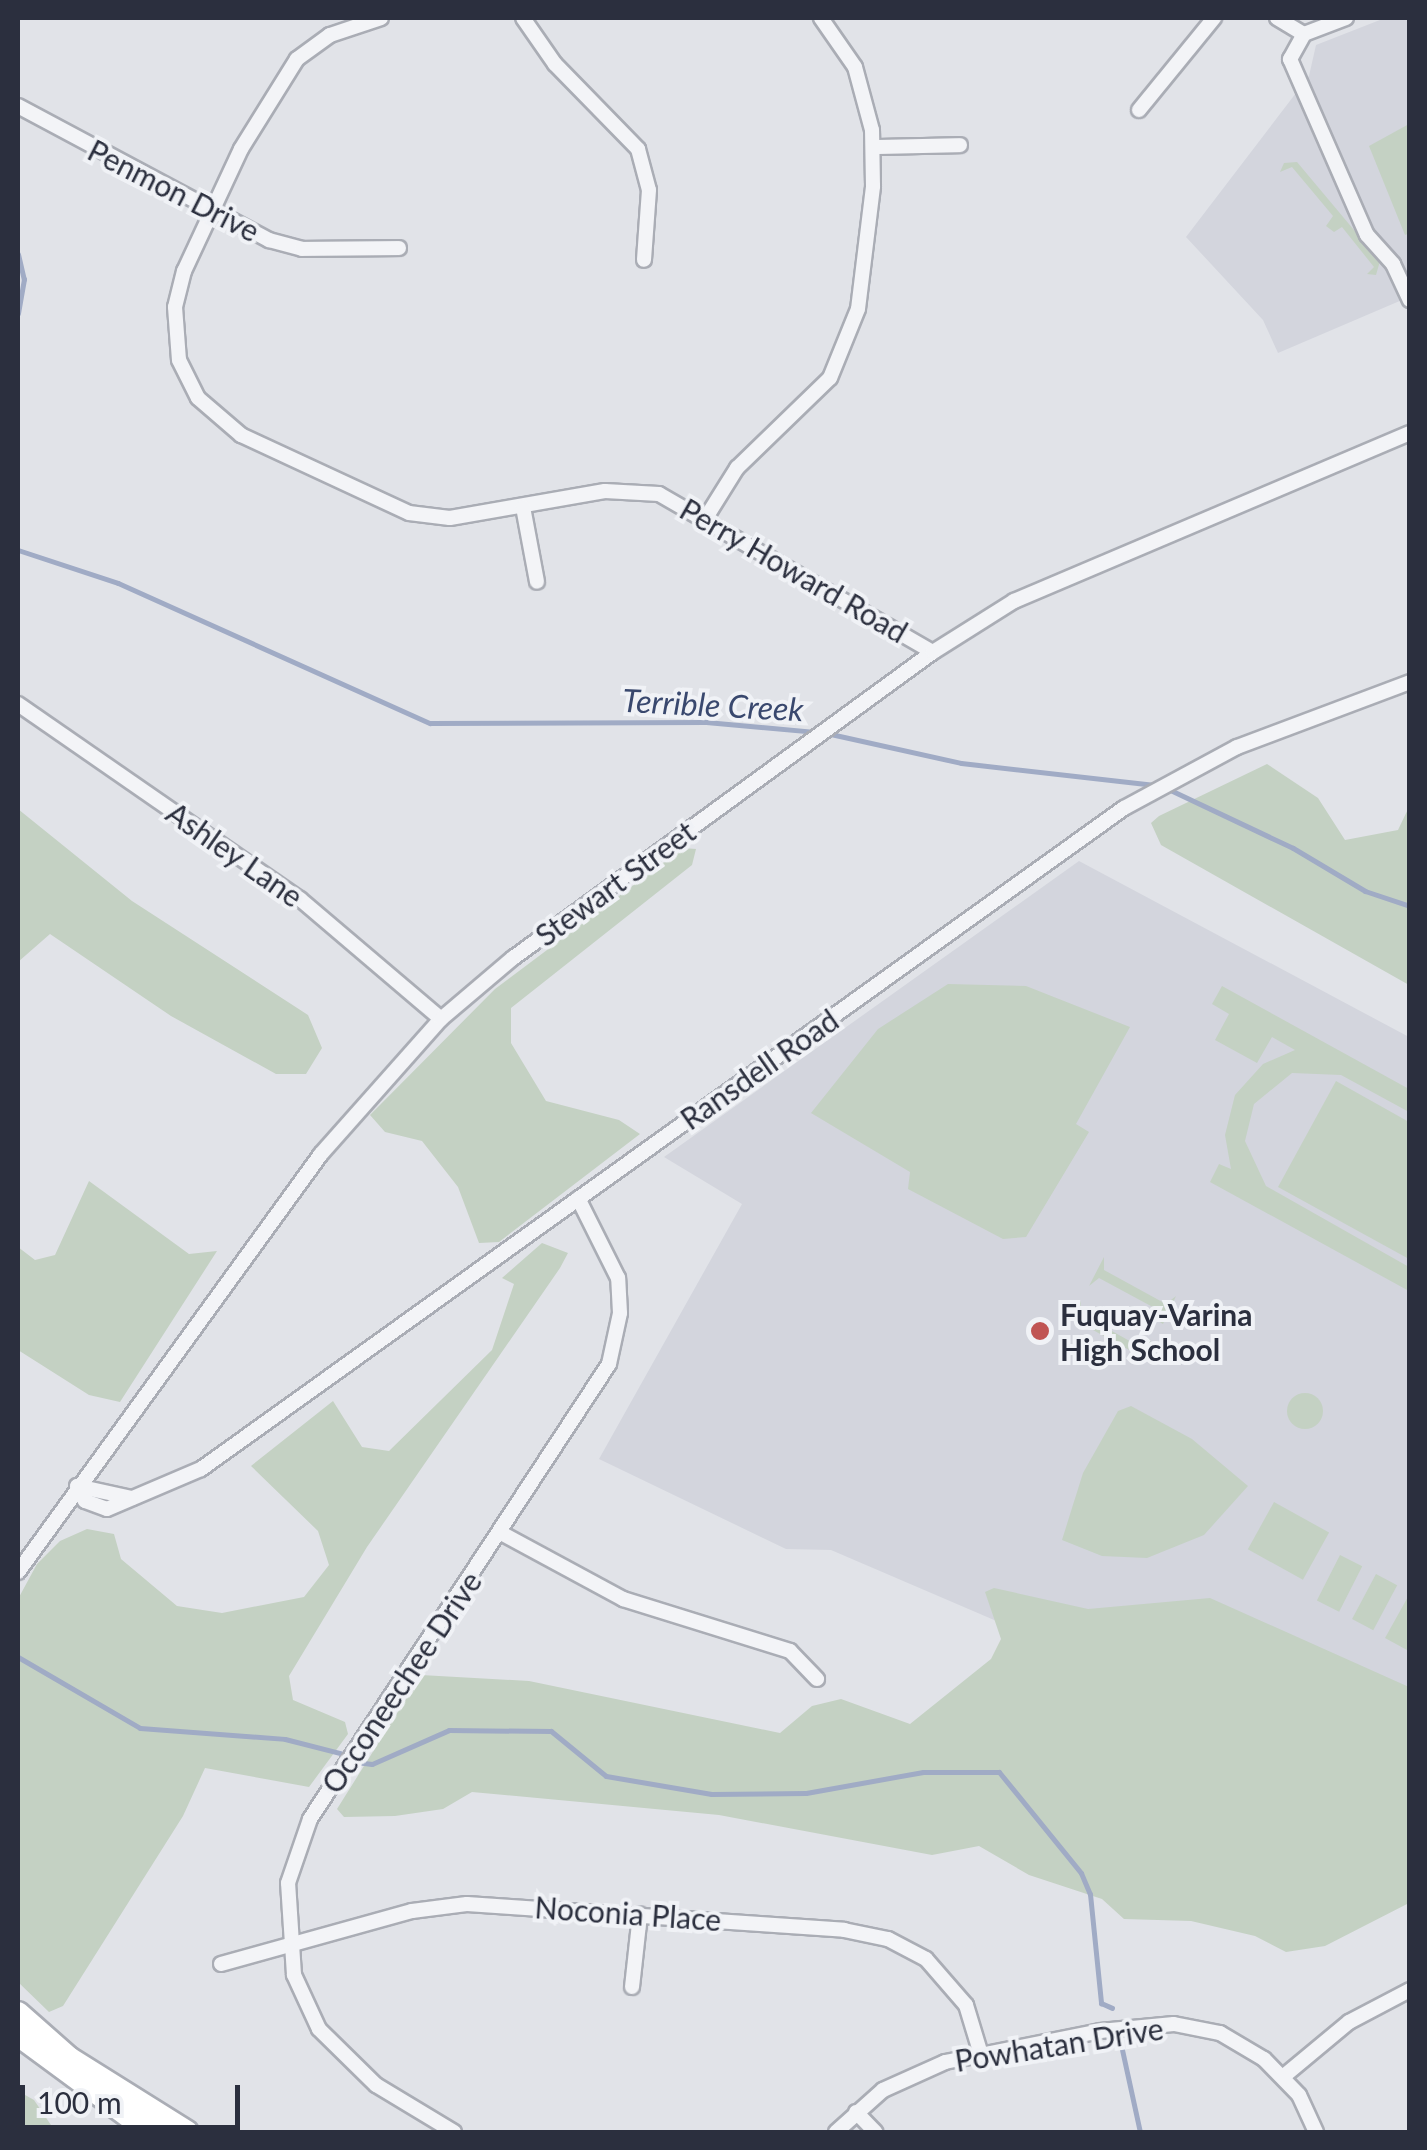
<!DOCTYPE html>
<html>
<head>
<meta charset="utf-8">
<style>
	body { margin:0 }
	#map { position:relative; width:1427px; height:2150px; overflow:hidden; background:#e1e3e8; font-family:Lato,sans-serif }
	div>[style] { position:absolute }
	.built>* { inset:0; background:#d3d5dd }
	.green>* { inset:0; background:#c4d1c3; transform-origin:0 0 }
	.round { border-radius:50% }
	.stream>* { height:5px; margin:-2.5px; padding:0 2.5px; transform-origin:2.5px; border-radius:2.5px; background:#a0abc5 }
	.roads { filter:drop-shadow(2px 0 #aaadb5) drop-shadow(-2px 0 #aaadb5) drop-shadow(0 2px #aaadb5) drop-shadow(0 -2px #aaadb5) }
	.minor>* { height:14px; margin:-7px; padding:0 7px; transform-origin:7px; border-radius:7px; background:#f3f4f7 }
	.trunk>* { height:22px; margin:-11px; padding:0 11px; transform-origin:11px; border-radius:11px; background:#fff }
	.dots>* { width:28px; height:28px; translate:-50% -50%; box-sizing:border-box; border:5px solid #f0f2f6; border-radius:50% }
	span { translate:-50% -50%; white-space:nowrap; text-align:center; line-height:1.15; -webkit-text-stroke:8px #f0f2f6; paint-order:stroke }
	.street-label { font-size:30px; color:#2b2f3e }
	.poi-label { font-size:30px; color:#2b2f3e; font-weight:700 }
	.left { translate:0 -50%; text-align:left }
	.water-label { font-size:32px; color:#39486e; font-style:italic }
	.frame { position:absolute; inset:0; border:20px solid #2b2f3e; pointer-events:none }
	.scale { position:absolute; left:20px; top:2085px; width:220px; height:45px; box-sizing:border-box; border:5px solid #2b2f3e; border-top:0; padding-left:12px; font-size:30px; line-height:35px; white-space:nowrap; color:#2b2f3e; -webkit-text-stroke:8px #f0f2f6; paint-order:stroke }
</style>
</head>
<body>
<div id="map">
	<div class="built">
		<div style="clip-path:polygon(1385px 18px,1409px 18px,1409px 297px,1278px 353px,1263px 320px,1186px 237px,1309px 76px,1316px 45px)"></div>
		<div style="clip-path:polygon(1079px 861px,1409px 1037px,1409px 1692px,1020px 1631px,831px 1550px,786px 1549px,599px 1459px,742px 1204px,664px 1157px)"></div>
	</div>
	<div class="green">
		<div style="clip-path:polygon(1409px 124px,1410px 233px,1405px 235px,1369px 146px)"></div>
		<div style="clip-path:polygon(1297px 162px,1380px 261px,1376px 275px,1367px 274px,1374px 267px,1342px 227px,1334px 232px,1326px 226px,1333px 216px,1292px 167px,1280px 172px,1284px 163px)"></div>
		<div style="clip-path:polygon(1267px 764px,1318px 798px,1345px 840px,1398px 830px,1409px 807px,1409px 985px,1161px 845px,1151px 823px,1159px 816px)"></div>
		<div style="clip-path:polygon(18px 809px,132px 901px,308px 1015px,322px 1048px,306px 1074px,276px 1074px,171px 1016px,50px 934px,18px 962px)"></div>
		<div style="clip-path:polygon(683px 848px,696px 849px,692px 865px,511px 1008px,511px 1043px,546px 1101px,619px 1120px,640px 1134px,499px 1242px,479px 1243px,458px 1187px,422px 1141px,385px 1132px,370px 1115px,495px 989px)"></div>
		<div style="clip-path:polygon(948px 984px,1026px 986px,1130px 1027px,1076px 1124px,1089px 1132px,1026px 1237px,1003px 1239px,908px 1189px,910px 1172px,811px 1113px,878px 1029px)"></div>
		<div style="clip-path:polygon(1222px 986px,1409px 1089px,1409px 1112px,1341px 1075px,1292px 1073px,1254px 1104px,1245px 1141px,1266px 1186px,1409px 1267px,1409px 1291px,1210px 1182px,1219px 1164px,1231px 1169px,1225px 1135px,1235px 1095px,1263px 1064px,1295px 1050px,1272px 1037px,1257px 1063px,1215px 1040px,1229px 1014px,1212px 1004px)"></div>
		<div style="clip-path:polygon(1336px 1081px,1409px 1122px,1409px 1259px,1278px 1187px)"></div>
		<div style="clip-path:polygon(89px 1181px,189px 1254px,217px 1251px,120px 1402px,89px 1395px,18px 1350px,18px 1247px,35px 1260px,55px 1255px)"></div>
		<div style="clip-path:polygon(542px 1243px,568px 1253px,560px 1268px,367px 1547px,289px 1676px,293px 1700px,345px 1722px,348px 1734px,309px 1787px,205px 1768px,183px 1816px,63px 2006px,49px 2012px,18px 1982px,18px 1599px,37px 1564px,60px 1541px,87px 1529px,114px 1534px,121px 1559px,177px 1606px,222px 1613px,304px 1597px,329px 1565px,318px 1531px,251px 1466px,333px 1401px,362px 1447px,389px 1451px,492px 1350px,514px 1284px,502px 1278px)"></div>
		<div style="clip-path:polygon(1104px 1257px,1104px 1270px,1166px 1304px,1176px 1296px,1163px 1324px,1158px 1321px,1162px 1312px,1099px 1278px,1089px 1286px)"></div>
		<div style="clip-path:polygon(1081px 1301px,1080px 1313px,1142px 1348px,1150px 1339px,1151px 1346px,1131px 1351px,1084px 1325px,1075px 1314px)"></div>
		<div class="round" style="left:1287px;top:1393px;width:36px;height:36px"></div>
		<div style="clip-path:polygon(1131px 1406px,1192px 1439px,1248px 1486px,1204px 1535px,1147px 1558px,1102px 1556px,1062px 1540px,1083px 1473px,1118px 1411px)"></div>
		<div style="left:1274px;top:1502px;width:63px;height:54px;rotate:29deg"></div>
		<div style="left:1340px;top:1555px;width:25px;height:51px;rotate:27deg"></div>
		<div style="left:1376px;top:1574px;width:24px;height:51px;rotate:28deg"></div>
		<div style="clip-path:polygon(994px 1588px,1088px 1609px,1210px 1598px,1409px 1687px,1409px 1903px,1325px 1946px,1286px 1952px,1255px 1936px,1191px 1921px,1124px 1919px,1102px 1899px,1029px 1875px,979px 1846px,932px 1855px,719px 1815px,472px 1792px,443px 1809px,395px 1816px,344px 1817px,337px 1809px,421px 1675px,529px 1681px,780px 1733px,812px 1706px,841px 1699px,910px 1724px,991px 1659px,1001px 1639px,985px 1592px)"></div>
		<div style="clip-path:polygon(1409px 1595px,1409px 1645px,1407px 1650px,1385px 1638px)"></div>
		<div style="clip-path:polygon(18px 2091px,34px 2100px,53px 2128px,77px 2132px,18px 2132px)"></div>
	</div>
	<div class="stream">
		<div style="left:18px;top:254px;width:26px;rotate:77deg"></div>
		<div style="left:24px;top:279px;width:35px;rotate:100deg"></div>
		<div style="left:18px;top:550px;width:105px;rotate:18.3deg"></div>
		<div style="left:118px;top:583px;width:342px;rotate:24.2deg"></div>
		<div style="left:430px;top:723px;width:276px;rotate:-0.2deg"></div>
		<div style="left:706px;top:722px;width:109px;rotate:5.2deg"></div>
		<div style="left:826px;top:733px;width:138px;rotate:12.5deg"></div>
		<div style="left:961px;top:763px;width:195px;rotate:6.5deg"></div>
		<div style="left:1166px;top:788px;width:140px;rotate:25.3deg"></div>
		<div style="left:1293px;top:848px;width:84px;rotate:30.8deg"></div>
		<div style="left:1365px;top:891px;width:47px;rotate:18.4deg"></div>
		<div style="left:18px;top:1657px;width:141px;rotate:30.2deg"></div>
		<div style="left:140px;top:1728px;width:145px;rotate:4.3deg"></div>
		<div style="left:285px;top:1739px;width:61px;rotate:14.3deg"></div>
		<div style="left:356px;top:1762px;width:16px;rotate:7deg"></div>
		<div style="left:372px;top:1764px;width:84px;rotate:-23.8deg"></div>
		<div style="left:449px;top:1730px;width:102px;rotate:0.6deg"></div>
		<div style="left:551px;top:1731px;width:71px;rotate:39.3deg"></div>
		<div style="left:606px;top:1776px;width:107px;rotate:9.7deg"></div>
		<div style="left:711px;top:1794px;width:95px;rotate:-0.6deg"></div>
		<div style="left:806px;top:1793px;width:119px;rotate:-10.2deg"></div>
		<div style="left:923px;top:1772px;width:76px"></div>
		<div style="left:999px;top:1772px;width:130px;rotate:50.9deg"></div>
		<div style="left:1081px;top:1873px;width:23px;rotate:67deg"></div>
		<div style="left:1090px;top:1894px;width:110px;rotate:84.2deg"></div>
		<div style="left:1101px;top:2003px;width:12px;rotate:24deg"></div>
		<div style="left:1121px;top:2045px;width:89px;rotate:77.7deg"></div>
	</div>
	<div class="roads">
		<div class="minor">
			<div style="left:381px;top:18px;width:54px;rotate:161.6deg"></div>
			<div style="left:330px;top:35px;width:41px;rotate:144deg"></div>
			<div style="left:297px;top:59px;width:106px;rotate:121.9deg"></div>
			<div style="left:241px;top:149px;width:135px;rotate:115deg"></div>
			<div style="left:184px;top:271px;width:37px;rotate:104deg"></div>
			<div style="left:175px;top:307px;width:53px;rotate:85.7deg"></div>
			<div style="left:179px;top:360px;width:42px;rotate:63.4deg"></div>
			<div style="left:198px;top:398px;width:57px;rotate:40.7deg"></div>
			<div style="left:241px;top:435px;width:185px;rotate:24.9deg"></div>
			<div style="left:409px;top:513px;width:41px;rotate:7deg"></div>
			<div style="left:450px;top:518px;width:157px;rotate:-9.9deg"></div>
			<div style="left:605px;top:491px;width:54px;rotate:3.2deg"></div>
			<div style="left:659px;top:494px;width:316px;rotate:30deg"></div>
			<div style="left:523px;top:18px;width:56px;rotate:55.2deg"></div>
			<div style="left:555px;top:64px;width:119px;rotate:45.7deg"></div>
			<div style="left:638px;top:149px;width:42px;rotate:75deg"></div>
			<div style="left:649px;top:190px;width:70px;rotate:94.1deg"></div>
			<div style="left:1277px;top:18px;width:31px;rotate:31deg"></div>
			<div style="left:1304px;top:34px;width:29px;rotate:119deg"></div>
			<div style="left:1290px;top:59px;width:192px;rotate:66.4deg"></div>
			<div style="left:1367px;top:235px;width:39px;rotate:48deg"></div>
			<div style="left:1393px;top:264px;width:40px;rotate:65deg"></div>
			<div style="left:1304px;top:34px;width:45px;rotate:-20.9deg"></div>
			<div style="left:18px;top:106px;width:285px;rotate:28.1deg"></div>
			<div style="left:269px;top:240px;width:34px;rotate:15deg"></div>
			<div style="left:302px;top:249px;width:97px;rotate:-0.6deg"></div>
			<div style="left:1139px;top:110px;width:119px;rotate:-50.8deg"></div>
			<div style="left:874px;top:147px;width:86px;rotate:-1.3deg"></div>
			<div style="left:523px;top:507px;width:76px;rotate:79.4deg"></div>
			<div style="left:707px;top:516px;width:57px;rotate:-58deg"></div>
			<div style="left:737px;top:468px;width:129px;rotate:-44.1deg"></div>
			<div style="left:830px;top:378px;width:74px;rotate:-67.9deg"></div>
			<div style="left:858px;top:309px;width:124px;rotate:-83deg"></div>
			<div style="left:873px;top:186px;width:56px;rotate:-91deg"></div>
			<div style="left:872px;top:130px;width:65px;rotate:-105.1deg"></div>
			<div style="left:855px;top:67px;width:60px;rotate:-124.8deg"></div>
			<div style="left:18px;top:704px;width:343px;rotate:34.7deg"></div>
			<div style="left:300px;top:899px;width:185px;rotate:40.4deg"></div>
			<div style="left:132px;top:1498px;width:56px;rotate:-167.7deg"></div>
			<div style="left:77px;top:1486px;width:17px;rotate:62deg"></div>
			<div style="left:85px;top:1501px;width:23px;rotate:20deg"></div>
			<div style="left:107px;top:1509px;width:102px;rotate:-23.1deg"></div>
			<div style="left:201px;top:1469px;width:1135px;rotate:-35.61deg"></div>
			<div style="left:1124px;top:808px;width:128px;rotate:-28.4deg"></div>
			<div style="left:1237px;top:747px;width:185px;rotate:-20.6deg"></div>
			<div style="left:501px;top:1533px;width:139px;rotate:28.4deg"></div>
			<div style="left:623px;top:1599px;width:175px;rotate:17.3deg"></div>
			<div style="left:790px;top:1651px;width:39px;rotate:46deg"></div>
			<div style="left:18px;top:1572px;width:516px;rotate:-54.06deg"></div>
			<div style="left:321px;top:1154px;width:181px;rotate:-48.4deg"></div>
			<div style="left:441px;top:1019px;width:94px;rotate:-40.3deg"></div>
			<div style="left:513px;top:958px;width:520px;rotate:-36.08deg"></div>
			<div style="left:933px;top:652px;width:96px;rotate:-32.2deg"></div>
			<div style="left:1014px;top:601px;width:430px;rotate:-23deg"></div>
			<div style="left:221px;top:1964px;width:198px;rotate:-15.5deg"></div>
			<div style="left:412px;top:1911px;width:55px;rotate:-7.3deg"></div>
			<div style="left:467px;top:1904px;width:378px;rotate:3.9deg"></div>
			<div style="left:844px;top:1930px;width:45px;rotate:11.6deg"></div>
			<div style="left:888px;top:1939px;width:43px;rotate:27.8deg"></div>
			<div style="left:926px;top:1959px;width:61px;rotate:49deg"></div>
			<div style="left:966px;top:2005px;width:48px;rotate:73.1deg"></div>
			<div style="left:632px;top:1987px;width:73px;rotate:-83.7deg"></div>
			<div style="left:1284px;top:2076px;width:85px;rotate:-39.7deg"></div>
			<div style="left:1349px;top:2022px;width:69px;rotate:-27.7deg"></div>
			<div style="left:856px;top:2112px;width:28px;rotate:46deg"></div>
			<div style="left:454px;top:2132px;width:91px;rotate:-148.9deg"></div>
			<div style="left:376px;top:2085px;width:80px;rotate:-135.5deg"></div>
			<div style="left:319px;top:2029px;width:60px;rotate:-114.8deg"></div>
			<div style="left:294px;top:1975px;width:92px;rotate:-93.7deg"></div>
			<div style="left:288px;top:1883px;width:68px;rotate:-71deg"></div>
			<div style="left:310px;top:1819px;width:544px;rotate:-56.69deg"></div>
			<div style="left:609px;top:1364px;width:52px;rotate:-77.8deg"></div>
			<div style="left:620px;top:1313px;width:35px;rotate:-93deg"></div>
			<div style="left:618px;top:1278px;width:89px;rotate:-116.6deg"></div>
			<div style="left:836px;top:2132px;width:63px;rotate:-41.8deg"></div>
			<div style="left:883px;top:2090px;width:68px;rotate:-24.3deg"></div>
			<div style="left:945px;top:2062px;width:158px;rotate:-11.3deg"></div>
			<div style="left:1100px;top:2031px;width:74px;rotate:-5.4deg"></div>
			<div style="left:1174px;top:2024px;width:47px;rotate:11.1deg"></div>
			<div style="left:1220px;top:2033px;width:51px;rotate:30.6deg"></div>
			<div style="left:1264px;top:2059px;width:50px;rotate:45.8deg"></div>
			<div style="left:1299px;top:2095px;width:41px;rotate:65.3deg"></div>
		</div>
		<div class="trunk">
			<div style="left:18px;top:2013px;width:68px;rotate:41.4deg"></div>
			<div style="left:69px;top:2058px;width:139px;rotate:32.1deg"></div>
			<div style="left:18px;top:2035px;width:164px;rotate:36.3deg"></div>
		</div>
	</div>
	<div class="dots">
		<div style="left:1040px;top:1331px;background:#c05453"></div>
	</div>
	<div class="street-label">
		<span style="left:174px;top:190px;rotate:27deg">Penmon Drive</span>
		<span style="left:794px;top:570px;rotate:30deg">Perry Howard Road</span>
		<span style="left:235px;top:854px;rotate:35deg">Ashley Lane</span>
		<span style="left:615px;top:883px;rotate:-36deg">Stewart Street</span>
		<span style="left:759px;top:1069px;rotate:-35deg">Ransdell Road</span>
		<span style="left:401px;top:1682px;rotate:-56deg">Occoneechee Drive</span>
		<span style="left:628px;top:1913px;rotate:4deg">Noconia Place</span>
		<span style="left:1059px;top:2044px;rotate:-9deg">Powhatan Drive</span>
	</div>
	<div class="poi-label">
		<span class="left" style="left:1060px;top:1331px">Fuquay-Varina<br>High School</span>
	</div>
	<div class="water-label">
		<span style="left:713px;top:705px;rotate:3deg">Terrible Creek</span>
	</div>
	<div class="frame"></div>
	<div class="scale">100 m</div>
</div>
</body>
</html>
